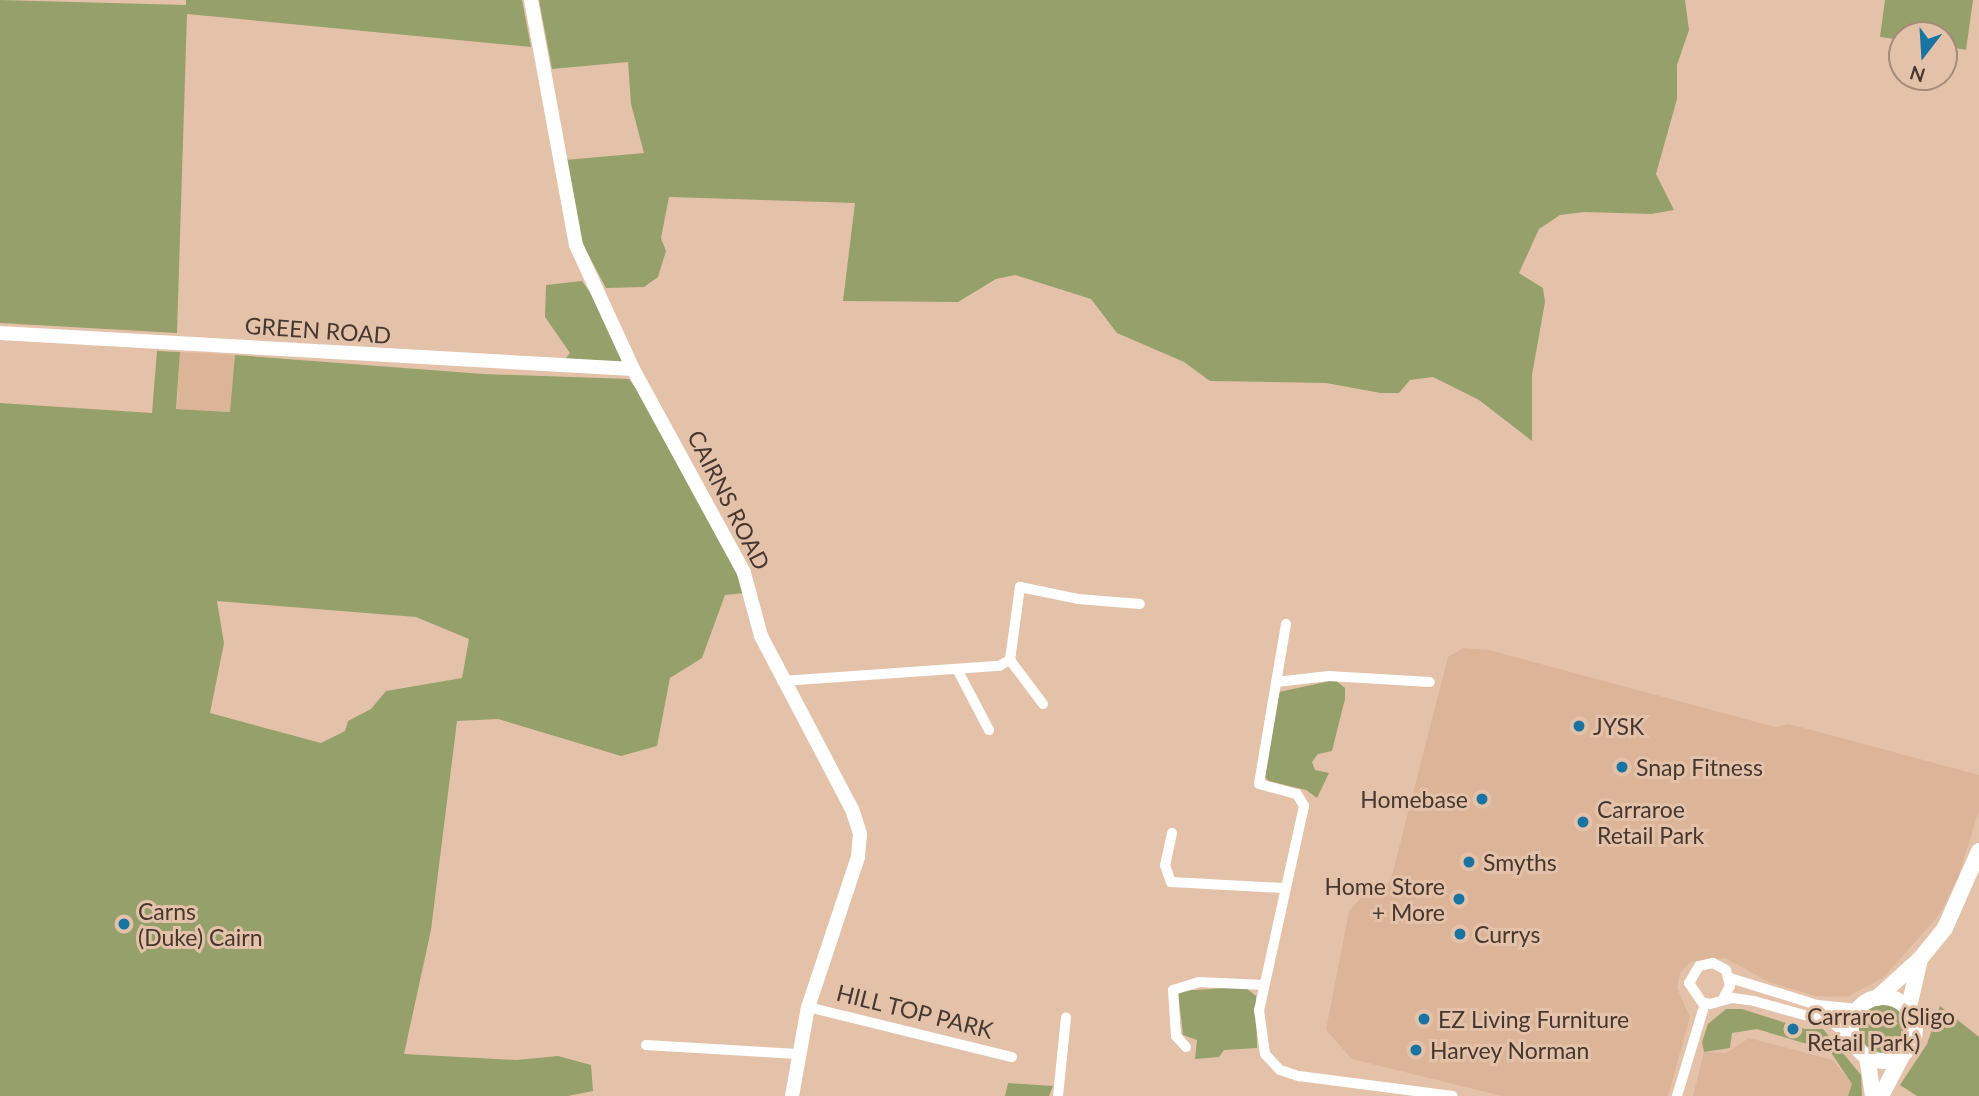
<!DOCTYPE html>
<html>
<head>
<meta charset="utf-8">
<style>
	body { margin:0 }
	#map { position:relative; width:1979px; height:1096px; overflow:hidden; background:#e4c2aa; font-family:Lato,sans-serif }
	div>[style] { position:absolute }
	.built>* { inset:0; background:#dcb497; transform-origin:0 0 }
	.green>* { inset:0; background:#96a06b }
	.round { border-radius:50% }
	.minor>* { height:10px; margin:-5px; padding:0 5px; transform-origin:5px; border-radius:5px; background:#fff }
	.tertiary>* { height:14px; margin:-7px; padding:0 7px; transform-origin:7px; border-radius:7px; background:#fff }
	.secondary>* { height:16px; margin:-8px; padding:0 8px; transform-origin:8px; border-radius:8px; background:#fff }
	.secondary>.ring { margin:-8px; padding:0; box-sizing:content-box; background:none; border:16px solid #fff; border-radius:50% }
	.dots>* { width:19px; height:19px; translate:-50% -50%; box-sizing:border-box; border:4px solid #e4c2aa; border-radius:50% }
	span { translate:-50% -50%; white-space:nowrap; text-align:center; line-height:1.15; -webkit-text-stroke:6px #e4c2aa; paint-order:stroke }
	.street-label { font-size:23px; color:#46382e }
	.poi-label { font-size:23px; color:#46382e }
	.left { translate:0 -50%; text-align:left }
	.right { translate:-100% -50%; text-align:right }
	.north { position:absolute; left:1888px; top:21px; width:70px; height:70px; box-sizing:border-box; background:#e4c2aa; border:2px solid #a58b78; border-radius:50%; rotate:197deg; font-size:19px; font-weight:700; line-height:28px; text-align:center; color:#46382e }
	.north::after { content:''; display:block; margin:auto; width:24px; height:32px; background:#1974a2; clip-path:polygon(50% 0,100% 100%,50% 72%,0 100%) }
</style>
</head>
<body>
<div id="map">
	<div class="built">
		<div style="left:180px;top:352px;width:55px;height:57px;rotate:3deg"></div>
		<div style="clip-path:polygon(1463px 648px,1489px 650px,1775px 727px,1789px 724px,1979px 775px,1979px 810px,1959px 875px,1940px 914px,1883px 978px,1847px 997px,1816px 996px,1769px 982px,1725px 958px,1690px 962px,1680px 973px,1677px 988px,1690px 1017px,1668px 1096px,1502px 1096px,1352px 1059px,1326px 1030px,1349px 911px,1364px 895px,1383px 888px,1391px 879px,1448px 657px)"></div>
		<div style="clip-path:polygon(1749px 1038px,1833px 1060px,1852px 1084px,1848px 1096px,1693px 1096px,1704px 1052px,1726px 1053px)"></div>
	</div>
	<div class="green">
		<div style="clip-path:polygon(0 0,186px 5px,186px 0,522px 0,531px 47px,187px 14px,177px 333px,0 323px)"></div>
		<div style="clip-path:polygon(539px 0,1685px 0,1689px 30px,1677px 65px,1677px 99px,1656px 174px,1674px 210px,1651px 214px,1585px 212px,1560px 215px,1539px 229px,1519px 273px,1543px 288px,1545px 302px,1532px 375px,1532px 441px,1479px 400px,1433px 377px,1410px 380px,1399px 393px,1381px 393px,1326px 383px,1210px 381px,1184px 362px,1117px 333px,1091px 299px,1015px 275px,996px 279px,958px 302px,843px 301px,855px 203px,669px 197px,661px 238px,666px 251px,658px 277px,644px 287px,606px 288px,582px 243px,565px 160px,644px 153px,631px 104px,628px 62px,552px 69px)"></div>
		<div style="clip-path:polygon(1885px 0,1973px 0,1966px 50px,1944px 46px,1944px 35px,1902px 35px,1902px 40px,1880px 37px)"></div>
		<div style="clip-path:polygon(582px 281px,596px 301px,633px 369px,563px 362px,570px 353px,545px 317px,546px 285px)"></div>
		<div style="clip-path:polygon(evenodd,157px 351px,180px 352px,176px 409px,230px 412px,235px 355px,483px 374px,629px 379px,644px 400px,741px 575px,744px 593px,725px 595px,702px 658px,670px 678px,657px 746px,621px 756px,498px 719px,457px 721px,431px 930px,404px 1054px,516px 1060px,558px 1056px,591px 1065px,593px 1091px,568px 1096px,0 1096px,0 403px,152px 413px,157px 351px,217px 601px,416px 617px,469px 639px,462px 678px,386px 691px,371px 709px,348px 721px,345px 731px,321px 743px,210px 713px,224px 643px,217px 601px)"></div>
		<div style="clip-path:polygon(1335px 680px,1345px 688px,1345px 699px,1332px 751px,1318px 754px,1312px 762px,1315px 770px,1329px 773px,1317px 798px,1306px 790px,1269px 781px,1265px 777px,1279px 692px)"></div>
		<div style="clip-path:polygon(1245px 987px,1256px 996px,1257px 1048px,1224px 1050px,1219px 1057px,1195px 1059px,1197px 1040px,1183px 1035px,1178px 991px)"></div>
		<div class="round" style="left:1857px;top:1004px;width:50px;height:50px"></div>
		<div style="clip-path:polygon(1940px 1006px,1979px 1037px,1979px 1096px,1917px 1096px,1900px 1085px,1927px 1044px)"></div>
		<div style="clip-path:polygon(1726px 1009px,1742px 1009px,1805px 1029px,1823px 1029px,1861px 1075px,1862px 1096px,1848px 1096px,1852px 1084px,1830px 1051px,1757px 1029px,1732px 1033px,1730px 1048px,1704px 1052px,1702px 1042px,1708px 1024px)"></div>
		<div style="clip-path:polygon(1008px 1083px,1053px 1086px,1049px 1096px,1005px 1096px)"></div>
	</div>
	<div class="minor">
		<div style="left:1286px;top:624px;width:162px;rotate:99.6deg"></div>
		<div style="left:1259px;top:784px;width:39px;rotate:15deg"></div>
		<div style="left:1297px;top:794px;width:14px;rotate:60deg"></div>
		<div style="left:1304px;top:806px;width:209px;rotate:102.4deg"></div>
		<div style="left:1259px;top:1010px;width:44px;rotate:82.2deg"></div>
		<div style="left:1265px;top:1054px;width:22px;rotate:47deg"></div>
		<div style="left:1280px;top:1070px;width:20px;rotate:18deg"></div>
		<div style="left:1299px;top:1076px;width:155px;rotate:7.4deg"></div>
		<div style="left:1010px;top:660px;width:74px;rotate:-82.2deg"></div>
		<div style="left:1020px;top:587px;width:59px;rotate:11.7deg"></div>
		<div style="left:1078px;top:599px;width:62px;rotate:4.6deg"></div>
		<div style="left:957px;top:669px;width:69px;rotate:62.3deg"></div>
		<div style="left:782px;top:681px;width:218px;rotate:-4deg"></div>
		<div style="left:999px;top:666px;width:13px;rotate:-29deg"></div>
		<div style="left:1010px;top:660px;width:55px;rotate:53.1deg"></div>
		<div style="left:1276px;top:682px;width:53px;rotate:-6.5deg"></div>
		<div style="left:1329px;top:676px;width:101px;rotate:3.4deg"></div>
		<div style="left:1172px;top:833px;width:33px;rotate:102deg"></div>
		<div style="left:1165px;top:865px;width:18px;rotate:71deg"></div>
		<div style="left:1171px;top:882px;width:112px;rotate:3.1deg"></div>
		<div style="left:1730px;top:978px;width:91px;rotate:17.2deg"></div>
		<div style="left:1817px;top:1005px;width:41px;rotate:5.6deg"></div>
		<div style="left:1723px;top:999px;width:15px;rotate:-62deg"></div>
		<div style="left:1730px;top:986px;width:16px;rotate:-104deg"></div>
		<div style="left:1726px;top:970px;width:15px;rotate:-152deg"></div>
		<div style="left:1713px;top:963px;width:14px;rotate:168deg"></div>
		<div style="left:1699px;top:966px;width:20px;rotate:120deg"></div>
		<div style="left:1689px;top:983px;width:23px;rotate:56deg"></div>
		<div style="left:1702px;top:1002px;width:8px;rotate:14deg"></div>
		<div style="left:1710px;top:1004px;width:24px;rotate:-15deg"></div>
		<div style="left:1733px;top:998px;width:21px;rotate:8deg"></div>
		<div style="left:1754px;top:1001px;width:82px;rotate:15.6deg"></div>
		<div style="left:1833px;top:1023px;width:27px;rotate:42deg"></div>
		<div style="left:808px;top:1007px;width:210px;rotate:13.8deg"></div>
		<div style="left:646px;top:1045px;width:153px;rotate:3.4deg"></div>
		<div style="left:1186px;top:1047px;width:15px;rotate:-132deg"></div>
		<div style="left:1176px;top:1036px;width:46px;rotate:-93.7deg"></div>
		<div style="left:1173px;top:990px;width:27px;rotate:-17deg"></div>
		<div style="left:1199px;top:982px;width:65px;rotate:2.6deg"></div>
		<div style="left:1058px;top:1096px;width:79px;rotate:-84.2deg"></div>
		<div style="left:1677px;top:1096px;width:97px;rotate:-73.2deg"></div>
	</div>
	<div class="tertiary">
		<div style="left:531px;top:0;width:249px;rotate:79.6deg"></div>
		<div style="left:576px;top:245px;width:136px;rotate:65.3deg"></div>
		<div style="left:633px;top:369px;width:232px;rotate:61.4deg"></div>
		<div style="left:744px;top:573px;width:65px;rotate:74.9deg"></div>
		<div style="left:761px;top:636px;width:195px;rotate:62.3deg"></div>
		<div style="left:852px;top:809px;width:26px;rotate:72deg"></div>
		<div style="left:860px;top:834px;width:23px;rotate:95deg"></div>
		<div style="left:858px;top:857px;width:158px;rotate:108.4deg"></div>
		<div style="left:808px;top:1007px;width:90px;rotate:100.2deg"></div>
		<div style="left:0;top:333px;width:634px;rotate:3.26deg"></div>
	</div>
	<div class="secondary">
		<div class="ring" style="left:1851px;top:997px;width:48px;height:48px"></div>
		<div style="left:1877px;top:998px;width:58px;rotate:-42.2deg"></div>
		<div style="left:1920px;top:959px;width:40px;rotate:-51deg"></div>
		<div style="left:1945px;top:928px;width:84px;rotate:-66.2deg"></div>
		<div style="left:1908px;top:1011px;width:53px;rotate:-77deg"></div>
		<div style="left:1867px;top:1056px;width:40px;rotate:81.5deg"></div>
		<div style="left:1881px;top:1096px;width:47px;rotate:-62.4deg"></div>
	</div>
	<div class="dots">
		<div style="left:1579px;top:726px;background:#1974a2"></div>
		<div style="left:1622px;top:767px;background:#1974a2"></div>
		<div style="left:1482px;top:799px;background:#1974a2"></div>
		<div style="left:1583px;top:822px;background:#1974a2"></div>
		<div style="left:1469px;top:862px;background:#1974a2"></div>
		<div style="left:1459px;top:899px;background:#1974a2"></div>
		<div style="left:124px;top:924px;background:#1974a2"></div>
		<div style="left:1460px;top:934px;background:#1974a2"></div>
		<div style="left:1424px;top:1019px;background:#1974a2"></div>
		<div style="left:1793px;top:1029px;background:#1974a2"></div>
		<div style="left:1416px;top:1050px;background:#1974a2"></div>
	</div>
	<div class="street-label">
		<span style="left:318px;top:330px;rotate:4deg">GREEN ROAD</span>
		<span style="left:729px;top:500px;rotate:63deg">CAIRNS ROAD</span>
		<span style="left:915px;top:1011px;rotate:14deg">HILL TOP PARK</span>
	</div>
	<div class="poi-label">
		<span class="left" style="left:1593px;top:726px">JYSK</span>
		<span class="left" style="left:1636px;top:767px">Snap Fitness</span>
		<span class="right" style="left:1468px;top:799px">Homebase</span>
		<span class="left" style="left:1597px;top:822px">Carraroe<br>Retail Park</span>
		<span class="left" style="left:1483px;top:862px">Smyths</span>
		<span class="right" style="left:1445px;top:899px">Home Store<br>+ More</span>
		<span class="left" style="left:138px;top:924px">Carns<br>(Duke) Cairn</span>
		<span class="left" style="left:1474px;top:934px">Currys</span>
		<span class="left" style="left:1807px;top:1029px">Carraroe (Sligo<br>Retail Park)</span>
		<span class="left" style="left:1438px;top:1019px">EZ Living Furniture</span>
		<span class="left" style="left:1430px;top:1050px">Harvey Norman</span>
	</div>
	<div class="north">N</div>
</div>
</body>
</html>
